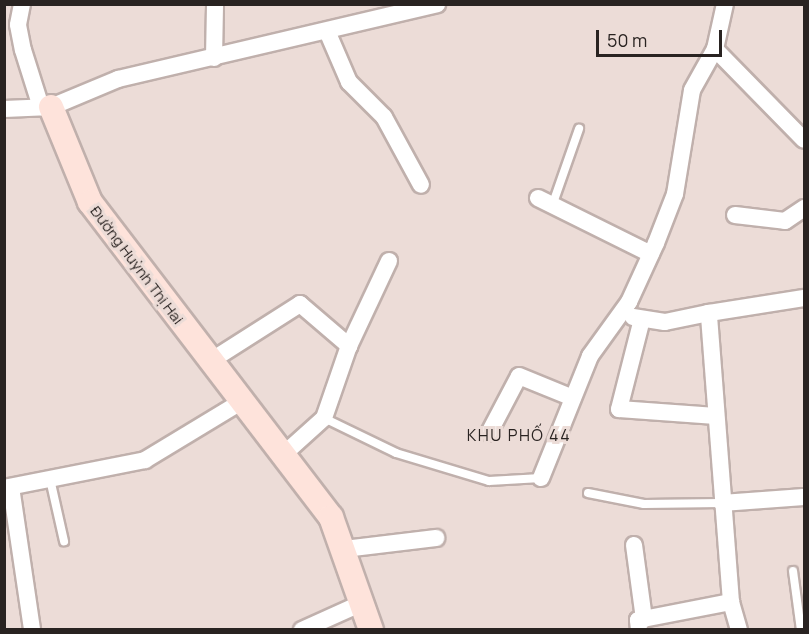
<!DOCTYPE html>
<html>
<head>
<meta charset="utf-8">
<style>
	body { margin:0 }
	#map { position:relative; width:809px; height:634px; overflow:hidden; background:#ecdcd7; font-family:Manrope,sans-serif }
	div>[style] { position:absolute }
	.roads { filter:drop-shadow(2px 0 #c0b0ac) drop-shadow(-2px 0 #c0b0ac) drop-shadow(0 2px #c0b0ac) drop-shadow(0 -2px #c0b0ac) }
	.lane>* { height:8px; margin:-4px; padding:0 4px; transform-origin:4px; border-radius:4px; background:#fff }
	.street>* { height:16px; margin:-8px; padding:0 8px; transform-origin:8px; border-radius:8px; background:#fff }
	.secondary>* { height:24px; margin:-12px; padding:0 12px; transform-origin:12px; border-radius:12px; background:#fee3db }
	span { translate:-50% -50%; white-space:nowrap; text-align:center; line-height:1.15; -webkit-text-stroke:6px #ecdcd7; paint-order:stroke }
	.street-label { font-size:15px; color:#292321 }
	.neighbourhood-label { font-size:16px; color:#292321; letter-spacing:1.5px }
	.frame { position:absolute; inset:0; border:6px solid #292321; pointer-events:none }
	.scale { position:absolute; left:596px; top:30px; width:126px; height:27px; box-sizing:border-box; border:3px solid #292321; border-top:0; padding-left:8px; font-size:18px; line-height:21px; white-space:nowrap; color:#292321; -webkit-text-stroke:4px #ecdcd7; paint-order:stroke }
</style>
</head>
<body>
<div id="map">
	<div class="roads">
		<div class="lane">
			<div style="left:552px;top:206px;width:82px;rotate:-70.7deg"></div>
			<div style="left:324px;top:418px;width:80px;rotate:25.9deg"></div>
			<div style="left:396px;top:453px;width:97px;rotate:16.8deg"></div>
			<div style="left:489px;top:481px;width:52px;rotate:-3.3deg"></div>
			<div style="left:50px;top:479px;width:64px;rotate:77.3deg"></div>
			<div style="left:588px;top:493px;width:57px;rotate:11.1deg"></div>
			<div style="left:644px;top:504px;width:78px;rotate:-0.7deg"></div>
			<div style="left:793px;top:571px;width:60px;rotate:82.3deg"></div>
		</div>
		<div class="street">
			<div style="left:22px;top:4px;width:21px;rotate:101deg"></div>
			<div style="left:18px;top:25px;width:25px;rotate:79deg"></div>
			<div style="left:23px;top:50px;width:60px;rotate:72.5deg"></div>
			<div style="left:327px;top:31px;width:56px;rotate:66.7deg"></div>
			<div style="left:349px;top:82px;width:49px;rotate:45deg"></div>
			<div style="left:384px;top:117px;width:77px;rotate:61.4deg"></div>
			<div style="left:715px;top:49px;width:127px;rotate:45.6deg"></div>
			<div style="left:214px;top:58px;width:54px;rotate:-88.9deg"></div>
			<div style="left:4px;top:109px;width:47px;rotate:-2.4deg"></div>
			<div style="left:51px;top:107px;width:73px;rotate:-22.7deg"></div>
			<div style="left:118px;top:79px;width:328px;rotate:-13.2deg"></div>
			<div style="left:538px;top:198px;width:126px;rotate:26.4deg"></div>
			<div style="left:735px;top:215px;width:50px;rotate:6.8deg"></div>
			<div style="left:785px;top:221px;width:23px;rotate:-34deg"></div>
			<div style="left:633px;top:317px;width:32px;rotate:9deg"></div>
			<div style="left:665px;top:322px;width:45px;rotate:-11.6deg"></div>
			<div style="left:642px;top:319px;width:93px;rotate:104.3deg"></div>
			<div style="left:619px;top:409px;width:97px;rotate:4.1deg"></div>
			<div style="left:209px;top:362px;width:108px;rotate:-32.5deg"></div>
			<div style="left:300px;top:304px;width:65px;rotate:40.6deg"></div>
			<div style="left:489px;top:433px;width:64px;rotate:-62.2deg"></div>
			<div style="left:519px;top:376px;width:58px;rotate:22.2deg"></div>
			<div style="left:284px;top:454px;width:54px;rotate:-42deg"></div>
			<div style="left:324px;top:418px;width:76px;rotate:-70.9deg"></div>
			<div style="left:349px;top:346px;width:94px;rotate:-64.8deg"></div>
			<div style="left:541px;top:478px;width:131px;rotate:-68.1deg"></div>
			<div style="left:590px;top:356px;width:67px;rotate:-54.2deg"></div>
			<div style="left:629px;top:302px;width:65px;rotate:-65.4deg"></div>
			<div style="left:656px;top:243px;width:53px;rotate:-68.8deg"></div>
			<div style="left:675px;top:194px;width:105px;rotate:-80.7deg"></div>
			<div style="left:692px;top:90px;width:47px;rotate:-60.7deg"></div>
			<div style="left:715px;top:49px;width:46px;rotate:-77.5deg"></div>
			<div style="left:11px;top:487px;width:145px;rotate:81.6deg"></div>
			<div style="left:4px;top:488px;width:144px;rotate:-11.2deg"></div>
			<div style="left:145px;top:460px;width:110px;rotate:-31.2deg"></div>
			<div style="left:722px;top:503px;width:82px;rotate:-4.2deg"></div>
			<div style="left:634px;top:545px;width:75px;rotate:82.3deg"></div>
			<div style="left:344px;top:549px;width:93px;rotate:-6.8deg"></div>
			<div style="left:302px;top:630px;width:66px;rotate:-24.2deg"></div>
			<div style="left:639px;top:630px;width:10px;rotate:-96deg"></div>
			<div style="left:638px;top:620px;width:95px;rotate:-11deg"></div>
			<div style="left:739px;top:630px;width:29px;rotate:-106deg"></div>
			<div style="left:731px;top:602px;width:290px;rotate:-94.4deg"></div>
			<div style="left:709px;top:313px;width:96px;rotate:-9deg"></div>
		</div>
		<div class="secondary">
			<div style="left:51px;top:107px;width:103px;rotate:67.7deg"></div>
			<div style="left:90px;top:202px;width:397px;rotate:52.6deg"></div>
			<div style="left:331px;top:517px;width:120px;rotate:70.5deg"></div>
		</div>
	</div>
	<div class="street-label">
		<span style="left:137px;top:265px;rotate:53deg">Đường Huỳnh Thị Hai</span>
	</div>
	<div class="neighbourhood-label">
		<span style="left:519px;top:435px">KHU PHỐ 44</span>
	</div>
	<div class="frame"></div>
	<div class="scale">50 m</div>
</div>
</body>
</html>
